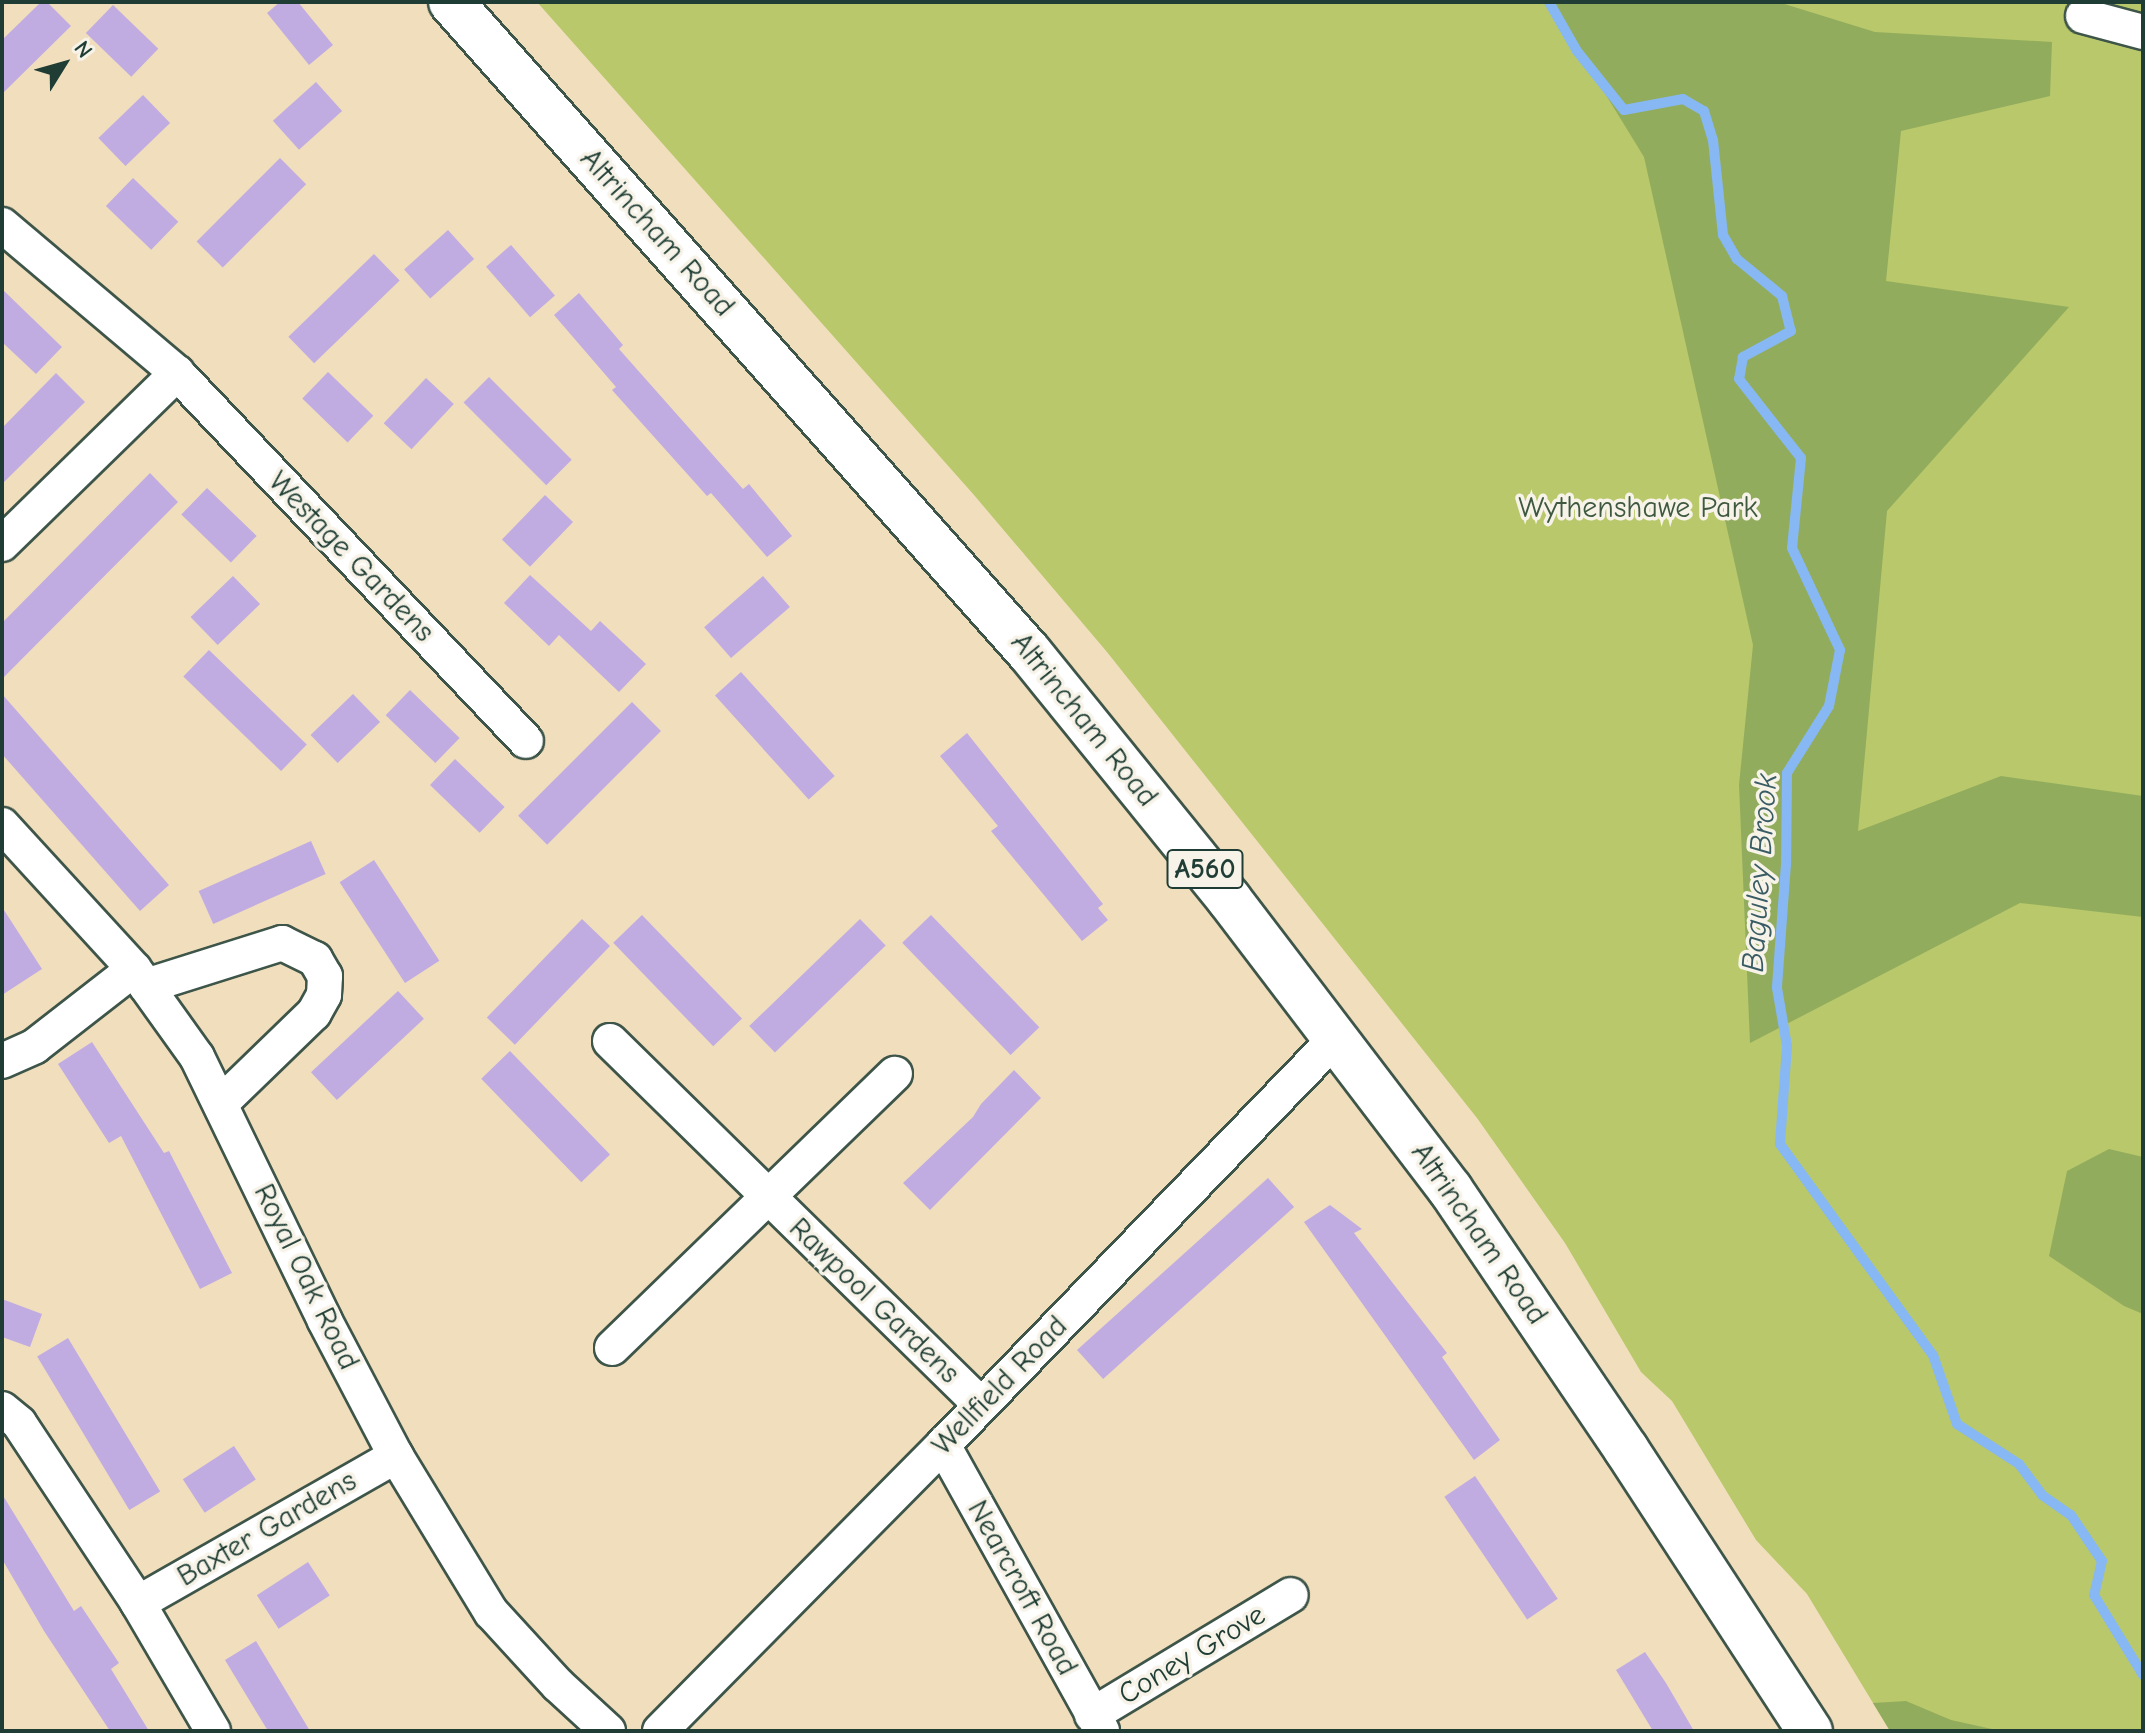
<!DOCTYPE html>
<html>
<head>
<meta charset="utf-8">
<style>
	body { margin:0 }
	#map { position:relative; width:2145px; height:1733px; overflow:hidden; background:#f0debd; font-family:"Comic Neue",sans-serif }
	div>[style] { position:absolute }
	.green>* { inset:0; background:#b8c86a }
	.forest>* { inset:0; background:#92ac5e }
	.stream>* { height:10px; margin:-5px; padding:0 5px; transform-origin:5px; border-radius:5px; background:#87b8f3 }
	.building>* { inset:0; background:#c1ace2; transform-origin:0 0 }
	.roads { filter:drop-shadow(2px 0 #3e5549) drop-shadow(-2px 0 #3e5549) drop-shadow(0 2px #3e5549) drop-shadow(0 -2px #3e5549) }
	.minor>* { height:34px; margin:-17px; padding:0 17px; transform-origin:17px; border-radius:17px; background:#fff }
	.highway>* { height:44px; margin:-22px; padding:0 22px; transform-origin:22px; border-radius:22px; background:#fff }
	span { translate:-50% -50%; white-space:nowrap; text-align:center; line-height:1.15; -webkit-text-stroke:7px #f7f3e8; paint-order:stroke }
	.shield-label span { padding:2px 6px; background:#f7f3e8; border:2px solid; border-radius:6px; -webkit-text-stroke-width:0 }
	.shield-label { font-size:28px; color:#1f3d34; font-weight:700 }
	.street-label { font-size:30px; color:#1f3d34 }
	.park-label { font-size:30px; color:#3e593f }
	.water-label { font-size:32px; color:#395c64; font-style:italic }
	.frame { position:absolute; inset:0; border:4px solid #1f3d34; pointer-events:none }
	.north { position:absolute; left:24px; top:24px; width:80px; height:80px; -webkit-text-stroke:6px #f7f3e8; paint-order:stroke; rotate:53deg; font-size:22px; font-weight:700; line-height:32px; text-align:center; color:#1f3d34 }
	.north::after { content:''; display:block; margin:auto; width:28px; height:36px; background:#1f3d34; clip-path:polygon(50% 0,100% 100%,50% 72%,0 100%) }
</style>
</head>
<body>
<div id="map">
	<div class="green">
		<div style="clip-path:polygon(537px 2px,2143px 2px,2143px 1731px,1890px 1731px,1807px 1594px,1756px 1540px,1672px 1401px,1641px 1372px,1565px 1243px,1477px 1118px,1107px 652px,974px 495px)"></div>
	</div>
	<div class="forest">
		<div style="clip-path:polygon(1549px 2px,1778px 2px,1875px 32px,2052px 42px,2050px 96px,1901px 131px,1886px 281px,2069px 307px,1887px 511px,1858px 831px,2001px 776px,2143px 796px,2143px 917px,2020px 903px,1750px 1043px,1739px 785px,1753px 645px,1644px 157px)"></div>
		<div style="clip-path:polygon(2109px 1149px,2143px 1157px,2143px 1314px,2124px 1306px,2049px 1256px,2067px 1171px)"></div>
		<div style="clip-path:polygon(1906px 1701px,1951px 1720px,2001px 1731px,1890px 1731px,1873px 1703px)"></div>
	</div>
	<div class="stream">
		<div style="left:1549px;top:2px;width:56px;rotate:60.3deg"></div>
		<div style="left:1577px;top:51px;width:75px;rotate:51.5deg"></div>
		<div style="left:1624px;top:110px;width:60px;rotate:-10.6deg"></div>
		<div style="left:1683px;top:99px;width:24px;rotate:30deg"></div>
		<div style="left:1704px;top:111px;width:30px;rotate:73deg"></div>
		<div style="left:1713px;top:140px;width:96px;rotate:84deg"></div>
		<div style="left:1723px;top:235px;width:28px;rotate:60deg"></div>
		<div style="left:1737px;top:259px;width:58px;rotate:39.4deg"></div>
		<div style="left:1782px;top:296px;width:36px;rotate:76deg"></div>
		<div style="left:1791px;top:331px;width:55px;rotate:151.6deg"></div>
		<div style="left:1743px;top:357px;width:22px;rotate:100deg"></div>
		<div style="left:1739px;top:379px;width:100px;rotate:51.9deg"></div>
		<div style="left:1801px;top:458px;width:90px;rotate:95.7deg"></div>
		<div style="left:1792px;top:548px;width:113px;rotate:64.8deg"></div>
		<div style="left:1840px;top:650px;width:57px;rotate:101.1deg"></div>
		<div style="left:1829px;top:706px;width:79px;rotate:122.1deg"></div>
		<div style="left:1787px;top:773px;width:91px;rotate:90.6deg"></div>
		<div style="left:1786px;top:864px;width:124px;rotate:94.2deg"></div>
		<div style="left:1777px;top:988px;width:59px;rotate:80.2deg"></div>
		<div style="left:1787px;top:1046px;width:98px;rotate:94.1deg"></div>
		<div style="left:1780px;top:1144px;width:261px;rotate:54.1deg"></div>
		<div style="left:1933px;top:1355px;width:73px;rotate:70.8deg"></div>
		<div style="left:1957px;top:1424px;width:74px;rotate:32.8deg"></div>
		<div style="left:2019px;top:1464px;width:39px;rotate:53deg"></div>
		<div style="left:2042px;top:1495px;width:35px;rotate:35deg"></div>
		<div style="left:2071px;top:1515px;width:55px;rotate:56deg"></div>
		<div style="left:2102px;top:1561px;width:35px;rotate:103deg"></div>
		<div style="left:2094px;top:1595px;width:94px;rotate:58.5deg"></div>
	</div>
	<div class="building">
		<div style="clip-path:polygon(41px 2px,47px 2px,71px 26px,2px 94px,2px 40px)"></div>
		<div style="clip-path:polygon(280px 2px,298px 2px,333px 45px,309px 65px,267px 13px)"></div>
		<div style="left:113px;top:5px;width:63px;height:39px;rotate:44deg"></div>
		<div style="left:316px;top:82px;width:39px;height:58px;rotate:48deg"></div>
		<div style="left:143px;top:95px;width:39px;height:62px;rotate:46deg"></div>
		<div style="left:280px;top:158px;width:37px;height:118px;rotate:45deg"></div>
		<div style="left:133px;top:178px;width:63px;height:39px;rotate:44deg"></div>
		<div style="left:448px;top:230px;width:39px;height:59px;rotate:48deg"></div>
		<div style="left:511px;top:245px;width:67px;height:33px;rotate:49deg"></div>
		<div style="left:374px;top:254px;width:37px;height:119px;rotate:46deg"></div>
		<div style="clip-path:polygon(2px 289px,62px 347px,36px 374px,2px 342px)"></div>
		<div style="clip-path:polygon(579px 293px,623px 345px,619px 349px,743px 489px,749px 484px,792px 536px,767px 557px,711px 493px,707px 496px,612px 390px,616px 387px,554px 315px)"></div>
		<div style="left:328px;top:372px;width:63px;height:37px;rotate:44deg"></div>
		<div style="clip-path:polygon(56px 373px,85px 402px,2px 484px,2px 428px)"></div>
		<div style="left:489px;top:377px;width:117px;height:36px;rotate:45deg"></div>
		<div style="left:426px;top:378px;width:38px;height:62px;rotate:43deg"></div>
		<div style="clip-path:polygon(150px 473px,178px 502px,2px 679px,2px 623px)"></div>
		<div style="left:207px;top:488px;width:69px;height:37px;rotate:44deg"></div>
		<div style="left:545px;top:495px;width:39px;height:62px;rotate:44deg"></div>
		<div style="clip-path:polygon(530px 575px,591px 631px,600px 621px,646px 664px,619px 692px,559px 635px,549px 646px,504px 603px)"></div>
		<div style="left:233px;top:576px;width:39px;height:59px;rotate:46deg"></div>
		<div style="left:763px;top:576px;width:41px;height:78px;rotate:49deg"></div>
		<div style="left:209px;top:650px;width:136px;height:37px;rotate:44deg"></div>
		<div style="left:741px;top:672px;width:140px;height:35px;rotate:48deg"></div>
		<div style="left:410px;top:690px;width:69px;height:35px;rotate:44deg"></div>
		<div style="clip-path:polygon(2px 694px,169px 885px,140px 911px,2px 754px)"></div>
		<div style="left:353px;top:694px;width:39px;height:59px;rotate:46deg"></div>
		<div style="left:632px;top:702px;width:41px;height:161px;rotate:45deg"></div>
		<div style="clip-path:polygon(967px 733px,1103px 904px,1098px 908px,1108px 920px,1082px 941px,991px 831px,998px 826px,940px 756px)"></div>
		<div style="left:455px;top:759px;width:69px;height:36px;rotate:44deg"></div>
		<div style="left:311px;top:841px;width:36px;height:123px;rotate:66deg"></div>
		<div style="left:374px;top:860px;width:120px;height:41px;rotate:57deg"></div>
		<div style="clip-path:polygon(2px 907px,42px 969px,2px 995px)"></div>
		<div style="left:642px;top:915px;width:144px;height:40px;rotate:46deg"></div>
		<div style="left:931px;top:915px;width:156px;height:40px;rotate:46deg"></div>
		<div style="left:582px;top:919px;width:39px;height:137px;rotate:44deg"></div>
		<div style="left:860px;top:919px;width:37px;height:154px;rotate:46deg"></div>
		<div style="left:398px;top:991px;width:38px;height:119px;rotate:47deg"></div>
		<div style="clip-path:polygon(92px 1042px,164px 1153px,169px 1151px,232px 1273px,200px 1289px,121px 1136px,109px 1143px,58px 1064px)"></div>
		<div style="left:510px;top:1051px;width:144px;height:40px;rotate:46deg"></div>
		<div style="clip-path:polygon(1014px 1070px,1041px 1098px,930px 1210px,903px 1183px,973px 1117px,981px 1104px)"></div>
		<div style="left:1268px;top:1178px;width:39px;height:257px;rotate:48deg"></div>
		<div style="clip-path:polygon(1330px 1205px,1362px 1229px,1354px 1233px,1447px 1353px,1442px 1357px,1500px 1440px,1474px 1460px,1304px 1222px)"></div>
		<div style="clip-path:polygon(2px 1299px,42px 1314px,30px 1347px,2px 1337px)"></div>
		<div style="left:68px;top:1338px;width:179px;height:36px;rotate:59deg"></div>
		<div style="left:234px;top:1446px;width:40px;height:61px;rotate:57deg"></div>
		<div style="left:1475px;top:1476px;width:148px;height:37px;rotate:56deg"></div>
		<div style="clip-path:polygon(2px 1494px,74px 1611px,81px 1606px,119px 1663px,111px 1669px,149px 1731px,110px 1731px,44px 1631px,2px 1559px)"></div>
		<div style="left:308px;top:1562px;width:40px;height:61px;rotate:57deg"></div>
		<div style="clip-path:polygon(256px 1641px,310px 1731px,268px 1731px,225px 1660px)"></div>
		<div style="clip-path:polygon(1645px 1652px,1666px 1683px,1694px 1731px,1653px 1731px,1616px 1670px)"></div>
	</div>
	<div class="roads">
		<div class="minor">
			<div style="left:2083px;top:16px;width:62px;rotate:14.9deg"></div>
			<div style="left:2px;top:225px;width:229px;rotate:40.2deg"></div>
			<div style="left:177px;top:373px;width:507px;rotate:46.52deg"></div>
			<div style="left:2px;top:544px;width:245px;rotate:-44.3deg"></div>
			<div style="left:2px;top:825px;width:195px;rotate:47.5deg"></div>
			<div style="left:134px;top:969px;width:108px;rotate:54.4deg"></div>
			<div style="left:197px;top:1057px;width:293px;rotate:64.1deg"></div>
			<div style="left:325px;top:1321px;width:153px;rotate:62.3deg"></div>
			<div style="left:396px;top:1456px;width:183px;rotate:58.7deg"></div>
			<div style="left:491px;top:1612px;width:99px;rotate:47.5deg"></div>
			<div style="left:558px;top:1685px;width:68px;rotate:42.6deg"></div>
			<div style="left:146px;top:986px;width:143px;rotate:-17.5deg"></div>
			<div style="left:282px;top:943px;width:37px;rotate:26deg"></div>
			<div style="left:315px;top:959px;width:20px;rotate:60deg"></div>
			<div style="left:325px;top:976px;width:19px;rotate:93deg"></div>
			<div style="left:324px;top:995px;width:21px;rotate:119deg"></div>
			<div style="left:314px;top:1013px;width:129px;rotate:135.9deg"></div>
			<div style="left:610px;top:1041px;width:520px;rotate:44.45deg"></div>
			<div style="left:2px;top:1061px;width:36px;rotate:-24deg"></div>
			<div style="left:35px;top:1046px;width:125px;rotate:-37.9deg"></div>
			<div style="left:612px;top:1348px;width:394px;rotate:-44.1deg"></div>
			<div style="left:2px;top:1409px;width:22px;rotate:39deg"></div>
			<div style="left:19px;top:1423px;width:216px;rotate:56.5deg"></div>
			<div style="left:138px;top:1603px;width:148px;rotate:59.6deg"></div>
			<div style="left:943px;top:1445px;width:327px;rotate:60.9deg"></div>
			<div style="left:138px;top:1603px;width:297px;rotate:-29.7deg"></div>
			<div style="left:1092px;top:1715px;width:232px;rotate:-31.1deg"></div>
			<div style="left:660px;top:1731px;width:402px;rotate:-45.3deg"></div>
			<div style="left:943px;top:1445px;width:566px;rotate:-46deg"></div>
		</div>
		<div class="highway">
			<div style="left:451px;top:2px;width:870px;rotate:48.36deg"></div>
			<div style="left:1029px;top:652px;width:318px;rotate:51deg"></div>
			<div style="left:1229px;top:899px;width:365px;rotate:52.7deg"></div>
			<div style="left:1450px;top:1189px;width:314px;rotate:55.9deg"></div>
			<div style="left:1626px;top:1449px;width:337px;rotate:56.9deg"></div>
		</div>
	</div>
	<div class="shield-label">
		<span style="left:1205px;top:869px">A560</span>
	</div>
	<div class="street-label">
		<span style="left:657px;top:233px;rotate:48deg">Altrincham Road</span>
		<span style="left:351px;top:557px;rotate:46deg">Westage Gardens</span>
		<span style="left:1084px;top:720px;rotate:51deg">Altrincham Road</span>
		<span style="left:1479px;top:1234px;rotate:55deg">Altrincham Road</span>
		<span style="left:306px;top:1277px;rotate:64deg">Royal Oak Road</span>
		<span style="left:874px;top:1301px;rotate:44deg">Rawpool Gardens</span>
		<span style="left:1000px;top:1386px;rotate:-46deg">Wellfield Road</span>
		<span style="left:267px;top:1529px;rotate:-30deg">Baxter Gardens</span>
		<span style="left:1022px;top:1588px;rotate:61deg">Nearcroft Road</span>
		<span style="left:1192px;top:1655px;rotate:-31deg">Coney Grove</span>
	</div>
	<div class="park-label">
		<span style="left:1638px;top:508px">Wythenshawe Park</span>
	</div>
	<div class="water-label">
		<span style="left:1760px;top:873px;rotate:-86deg">Baguley Brook</span>
	</div>
	<div class="frame"></div>
	<div class="north">N</div>
</div>
</body>
</html>
